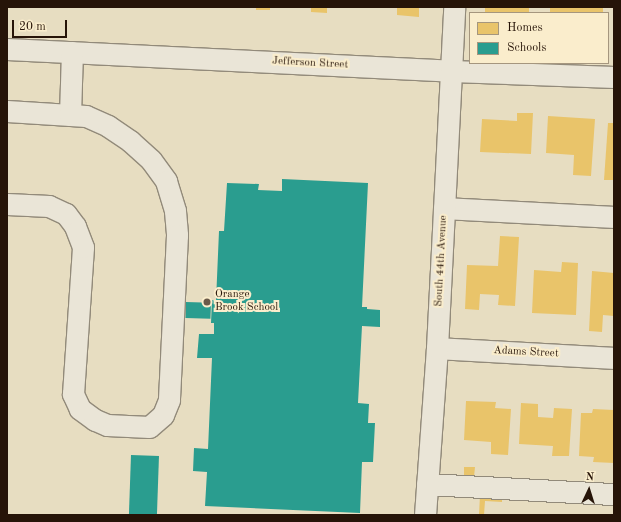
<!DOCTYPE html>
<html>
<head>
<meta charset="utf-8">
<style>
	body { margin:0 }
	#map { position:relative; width:621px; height:522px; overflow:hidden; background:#e7ddc1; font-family:"Old Standard TT",serif }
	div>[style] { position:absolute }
	.homes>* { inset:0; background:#e9c46a; transform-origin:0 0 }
	.schools>* { inset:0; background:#2a9d8f; transform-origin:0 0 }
	.roads { filter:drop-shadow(1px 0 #928a7a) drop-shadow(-1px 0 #928a7a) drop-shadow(0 1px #928a7a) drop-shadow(0 -1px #928a7a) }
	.minor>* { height:21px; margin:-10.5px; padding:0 10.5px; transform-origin:10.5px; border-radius:10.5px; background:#eae5d7 }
	.dots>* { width:11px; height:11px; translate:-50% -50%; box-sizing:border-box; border:2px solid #faedcc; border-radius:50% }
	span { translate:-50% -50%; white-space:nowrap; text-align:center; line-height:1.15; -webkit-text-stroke:4px #faedcc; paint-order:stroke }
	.street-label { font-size:11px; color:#261408 }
	.poi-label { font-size:11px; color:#261408 }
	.left { translate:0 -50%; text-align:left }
	.frame { position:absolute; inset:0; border:8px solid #261408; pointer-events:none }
	.legend { position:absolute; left:469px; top:12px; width:140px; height:52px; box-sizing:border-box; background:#faedcc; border:1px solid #a5967e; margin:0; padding:5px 7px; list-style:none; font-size:12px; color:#261408 }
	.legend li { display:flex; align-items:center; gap:8px; height:20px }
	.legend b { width:20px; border:1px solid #a5967e }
	.north { position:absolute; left:569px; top:470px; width:40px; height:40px; -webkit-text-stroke:3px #faedcc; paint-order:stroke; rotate:4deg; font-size:11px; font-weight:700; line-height:16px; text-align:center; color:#261408 }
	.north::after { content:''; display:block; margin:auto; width:14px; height:18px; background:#261408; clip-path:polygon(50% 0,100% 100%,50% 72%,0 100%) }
	.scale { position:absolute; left:12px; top:20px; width:55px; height:18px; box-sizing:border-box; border:2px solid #261408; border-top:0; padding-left:5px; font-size:12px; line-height:14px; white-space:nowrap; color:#261408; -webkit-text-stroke:3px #faedcc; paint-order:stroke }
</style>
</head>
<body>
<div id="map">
	<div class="homes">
		<div style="left:256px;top:7px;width:14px;height:3px"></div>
		<div style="clip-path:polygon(311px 7px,327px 7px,327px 13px,311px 12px)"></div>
		<div style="clip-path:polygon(397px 7px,419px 7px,419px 17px,397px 15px)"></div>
		<div style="left:485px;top:7px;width:44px;height:6px"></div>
		<div style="left:550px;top:7px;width:53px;height:6px"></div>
		<div style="clip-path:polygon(517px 113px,533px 113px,531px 154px,480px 152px,482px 119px,517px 121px)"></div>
		<div style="clip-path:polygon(548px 116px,595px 119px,591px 176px,573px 175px,574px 155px,546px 153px)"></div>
		<div style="clip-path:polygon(608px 123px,614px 123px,614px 180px,604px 180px)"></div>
		<div style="clip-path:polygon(500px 236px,519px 237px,515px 306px,498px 305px,499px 295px,480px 294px,479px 310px,465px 309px,467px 265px,498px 266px)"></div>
		<div style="clip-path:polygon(562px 262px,578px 263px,576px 315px,532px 313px,534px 270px,561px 272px)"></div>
		<div style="clip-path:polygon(592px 271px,614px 273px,614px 316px,603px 315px,602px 332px,589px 331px)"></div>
		<div style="clip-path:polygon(466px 401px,496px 402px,495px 408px,511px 409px,508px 455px,491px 454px,491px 442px,464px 440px)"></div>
		<div style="clip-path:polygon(521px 403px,538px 404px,538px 417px,553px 418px,554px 408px,572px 409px,569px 456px,552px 456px,553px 446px,519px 444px)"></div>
		<div style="clip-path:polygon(593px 409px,614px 410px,614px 463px,593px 462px,594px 457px,579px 456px,581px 413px,592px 413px)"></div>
		<div style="clip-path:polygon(464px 467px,475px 467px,474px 477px,464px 476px)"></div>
		<div style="clip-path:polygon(480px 495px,502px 496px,502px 502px,485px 501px,484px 515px,479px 515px)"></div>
	</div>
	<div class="schools">
		<div style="clip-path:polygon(282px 179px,368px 183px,362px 307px,367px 307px,367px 309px,380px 310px,380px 327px,362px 326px,358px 403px,369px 404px,368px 423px,375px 423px,373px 462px,362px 462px,360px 513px,205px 506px,207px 472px,193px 471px,194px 448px,208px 449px,212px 358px,197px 358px,199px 334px,214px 334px,214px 323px,211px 323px,212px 300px,216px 301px,219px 231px,224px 231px,227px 183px,259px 184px,258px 190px,282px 191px)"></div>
		<div style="left:186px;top:302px;width:25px;height:16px;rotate:2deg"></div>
		<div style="left:131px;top:455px;width:28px;height:60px;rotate:2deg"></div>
	</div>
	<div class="roads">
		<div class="minor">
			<div style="left:7px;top:49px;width:445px;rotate:2.8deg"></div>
			<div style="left:451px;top:71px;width:163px;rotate:2.1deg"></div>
			<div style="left:7px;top:111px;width:79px;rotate:3.6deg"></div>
			<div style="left:86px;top:116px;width:24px;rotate:24deg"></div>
			<div style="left:108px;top:126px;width:27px;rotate:34deg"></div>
			<div style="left:130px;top:141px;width:28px;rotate:42deg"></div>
			<div style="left:151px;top:160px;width:26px;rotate:54deg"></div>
			<div style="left:166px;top:181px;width:31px;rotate:73deg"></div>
			<div style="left:175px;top:211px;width:24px;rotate:85deg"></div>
			<div style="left:177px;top:235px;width:165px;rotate:92.8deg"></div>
			<div style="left:169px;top:400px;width:16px;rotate:112deg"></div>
			<div style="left:163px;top:415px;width:18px;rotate:139deg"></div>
			<div style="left:149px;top:427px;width:42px;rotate:-177.3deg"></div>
			<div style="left:107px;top:425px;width:13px;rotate:-157deg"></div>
			<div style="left:95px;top:420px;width:19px;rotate:-144deg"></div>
			<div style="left:80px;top:409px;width:17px;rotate:-115deg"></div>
			<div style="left:73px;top:394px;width:147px;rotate:-86.1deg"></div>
			<div style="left:83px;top:247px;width:22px;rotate:-111deg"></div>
			<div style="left:75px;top:226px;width:15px;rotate:-127deg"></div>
			<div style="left:66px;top:214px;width:19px;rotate:-155deg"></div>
			<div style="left:49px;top:206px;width:42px;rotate:-177.3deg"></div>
			<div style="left:70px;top:115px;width:63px;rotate:-88.2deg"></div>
			<div style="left:444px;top:208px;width:170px;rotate:3deg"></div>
			<div style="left:437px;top:348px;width:177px;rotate:3.2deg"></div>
			<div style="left:427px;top:484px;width:187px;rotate:3.1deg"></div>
			<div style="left:425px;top:515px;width:167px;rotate:-85.9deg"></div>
			<div style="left:437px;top:348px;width:341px;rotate:-87.1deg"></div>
		</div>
	</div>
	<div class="dots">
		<div style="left:207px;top:302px;background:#6a5a49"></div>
	</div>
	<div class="street-label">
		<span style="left:310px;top:64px;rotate:3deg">Jefferson Street</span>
		<span style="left:442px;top:261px;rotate:-87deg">South 44th Avenue</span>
		<span style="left:526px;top:353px;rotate:3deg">Adams Street</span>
	</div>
	<div class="poi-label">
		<span class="left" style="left:215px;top:302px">Orange<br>Brook School</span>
	</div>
	<div class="frame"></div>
	<ul class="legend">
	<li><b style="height:11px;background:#e9c46a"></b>Homes</li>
	<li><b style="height:11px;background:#2a9d8f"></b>Schools</li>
	</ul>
	<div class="north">N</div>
	<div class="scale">20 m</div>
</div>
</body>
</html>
